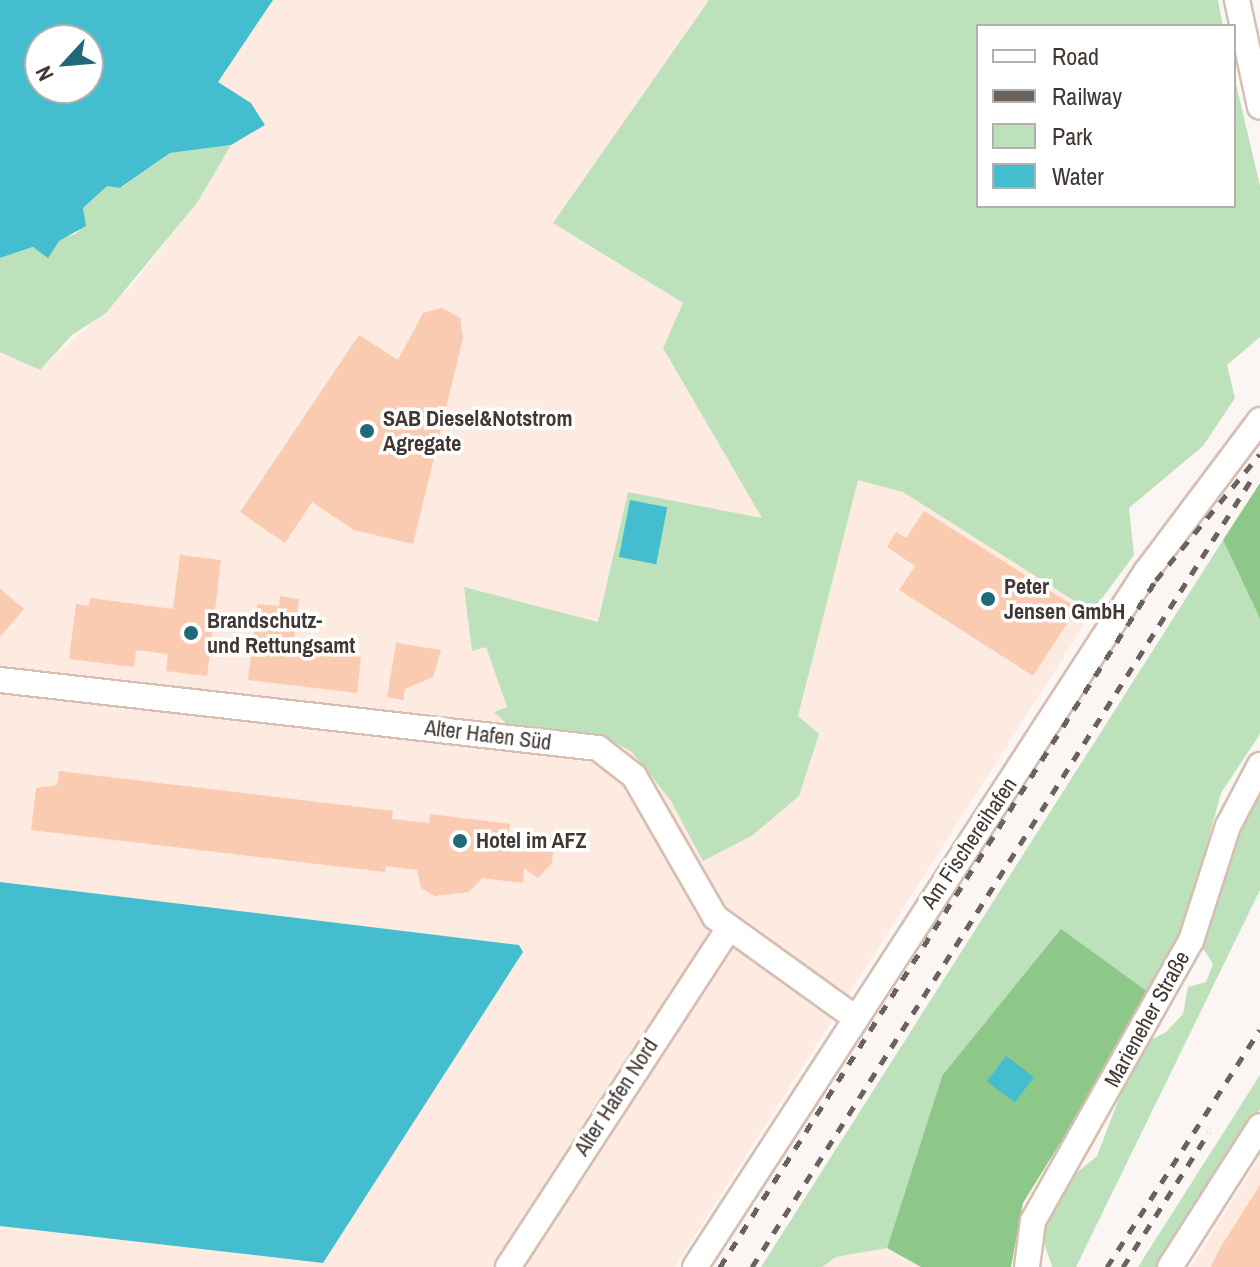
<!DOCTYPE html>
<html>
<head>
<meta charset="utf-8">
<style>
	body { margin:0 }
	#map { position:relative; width:1260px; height:1267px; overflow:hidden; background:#fbf6f4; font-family:"Archivo Narrow",sans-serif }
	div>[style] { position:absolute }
	.built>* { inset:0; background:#fdeae0 }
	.green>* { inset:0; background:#bde1ba }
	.forest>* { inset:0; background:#8dc888 }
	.water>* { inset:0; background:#44becf; transform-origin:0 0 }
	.building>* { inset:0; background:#facab1 }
	.roads { filter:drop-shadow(2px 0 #d6bfb2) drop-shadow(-2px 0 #d6bfb2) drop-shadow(0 2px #d6bfb2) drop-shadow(0 -2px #d6bfb2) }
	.minor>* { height:24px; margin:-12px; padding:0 12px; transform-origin:12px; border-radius:12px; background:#fff }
	.rail>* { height:5px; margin-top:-2.5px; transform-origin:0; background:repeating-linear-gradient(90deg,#6a625d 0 10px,transparent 0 20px) }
	.dots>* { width:22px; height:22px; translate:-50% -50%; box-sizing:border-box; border:4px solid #fff; border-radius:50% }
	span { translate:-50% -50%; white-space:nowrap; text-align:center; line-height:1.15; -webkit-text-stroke:7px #fff; paint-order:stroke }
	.poi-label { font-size:22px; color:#413833; font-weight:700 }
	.left { translate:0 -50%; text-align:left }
	.street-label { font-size:22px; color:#413833 }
	.legend { position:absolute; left:976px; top:24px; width:260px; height:184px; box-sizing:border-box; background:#fff; border:2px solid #b3afad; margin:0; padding:10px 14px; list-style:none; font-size:24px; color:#413833 }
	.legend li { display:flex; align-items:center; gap:16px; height:40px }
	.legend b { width:40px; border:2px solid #b3afad }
	.north { position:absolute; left:24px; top:24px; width:80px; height:80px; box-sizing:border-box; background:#fff; border:2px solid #b3afad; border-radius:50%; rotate:244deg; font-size:22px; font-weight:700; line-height:32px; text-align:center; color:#413833 }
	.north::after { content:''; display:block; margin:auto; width:28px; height:36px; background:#236879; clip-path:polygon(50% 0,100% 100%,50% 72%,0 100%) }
</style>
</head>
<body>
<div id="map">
	<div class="built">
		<div style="clip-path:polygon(273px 0,709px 0,554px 222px,683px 304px,663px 348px,762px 518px,628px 492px,598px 622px,464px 587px,473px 651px,486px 647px,507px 707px,495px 712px,608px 739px,632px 752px,671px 801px,704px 861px,798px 716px,857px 479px,903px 492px,1092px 612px,675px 1267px,0 1267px,0 1226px,323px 1263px,519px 945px,0 882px,0 352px,40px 369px,129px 289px,197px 203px,231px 145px,265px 125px,251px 103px,217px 82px)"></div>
		<div style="clip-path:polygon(1260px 1156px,1260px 1267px,1191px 1267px)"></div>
		<div style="clip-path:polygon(887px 1248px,921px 1267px,822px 1267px,836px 1257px)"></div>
	</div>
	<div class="green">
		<div style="clip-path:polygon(709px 0,1218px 0,1223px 26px,978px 26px,978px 206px,1234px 206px,1234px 75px,1260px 186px,1260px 337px,1227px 365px,1235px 398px,1203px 446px,1129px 508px,1134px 555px,1092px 612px,903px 492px,858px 480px,798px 716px,819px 734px,799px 796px,753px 835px,703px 861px,671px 801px,632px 752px,608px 739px,508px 725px,494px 712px,507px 707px,486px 647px,472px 651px,464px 587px,598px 622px,628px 492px,762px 518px,663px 348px,683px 303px,553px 223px)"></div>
		<div style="clip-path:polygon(231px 145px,197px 203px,106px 313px,72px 335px,40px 370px,0 352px,0 258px,75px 234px,85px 225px,83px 208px,107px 185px,121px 188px,170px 153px)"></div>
		<div style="clip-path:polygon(1223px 540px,1260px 619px,1260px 734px,1221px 793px,1183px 934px,1152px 995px,942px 1076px,887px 1248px,836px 1257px,822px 1267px,761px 1267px)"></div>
		<div style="clip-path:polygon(1260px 795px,1260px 890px,1076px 1267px,1052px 1267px,1040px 1231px,1064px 1183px,1097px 1156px,1139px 1046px,1166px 1032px,1183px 1014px,1188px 987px,1206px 982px,1213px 964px,1200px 944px,1232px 850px)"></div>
		<div style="clip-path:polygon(1260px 1075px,1260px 1109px,1159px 1267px,1138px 1267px)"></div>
	</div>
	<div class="forest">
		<div style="clip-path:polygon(1260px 483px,1260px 619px,1223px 540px)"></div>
		<div style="clip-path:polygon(1061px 929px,1152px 995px,1023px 1203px,1011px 1267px,921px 1267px,887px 1248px,942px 1076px)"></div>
	</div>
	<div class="water">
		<div style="clip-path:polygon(evenodd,0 0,273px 0,218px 82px,251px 103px,265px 125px,231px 145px,170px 153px,120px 188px,107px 186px,83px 208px,86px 226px,59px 241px,48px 258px,33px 247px,0 258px,0 0,88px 40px,88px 88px,40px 88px,40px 40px,88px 40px)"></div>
		<div style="left:630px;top:500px;width:38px;height:58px;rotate:11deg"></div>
		<div style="clip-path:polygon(0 882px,519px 945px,523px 952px,323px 1263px,0 1226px)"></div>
		<div style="left:1006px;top:1056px;width:35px;height:32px;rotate:37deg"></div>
	</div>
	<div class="building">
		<div style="clip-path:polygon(442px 308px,460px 318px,463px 338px,413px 544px,354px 530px,312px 502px,285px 543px,240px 512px,359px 335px,398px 360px,423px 313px)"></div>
		<div style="clip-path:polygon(924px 511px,1077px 608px,1033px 676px,899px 590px,915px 566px,887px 547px,896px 532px,906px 538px)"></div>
		<div style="clip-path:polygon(180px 555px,221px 560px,207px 676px,166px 671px,168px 654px,136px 650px,134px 667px,69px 659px,76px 604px,89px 606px,90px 598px,173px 609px)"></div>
		<div style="clip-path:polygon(0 589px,24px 609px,0 637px)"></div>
		<div style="clip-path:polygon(280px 596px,299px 599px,293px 648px,361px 657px,357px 693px,248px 680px,257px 604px,279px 606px)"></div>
		<div style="clip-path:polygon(396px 643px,441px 650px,433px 677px,405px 689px,403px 700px,387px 697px)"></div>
		<div style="clip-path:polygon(59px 771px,393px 811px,392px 819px,429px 823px,430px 814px,510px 824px,507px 846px,529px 848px,554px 837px,552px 863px,538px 878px,524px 868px,523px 883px,482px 878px,469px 892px,435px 896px,421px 888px,417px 870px,386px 866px,385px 872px,31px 830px,36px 788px,57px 785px)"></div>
		<div style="clip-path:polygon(1260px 1185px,1260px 1267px,1211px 1267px,1220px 1248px)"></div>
	</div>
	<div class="roads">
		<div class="minor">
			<div style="left:1237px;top:0;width:109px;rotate:77.9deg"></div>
			<div style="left:0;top:680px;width:602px;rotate:6.49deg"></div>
			<div style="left:598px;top:748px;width:46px;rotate:37.9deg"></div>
			<div style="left:634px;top:776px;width:163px;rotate:60.1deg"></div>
			<div style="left:715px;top:917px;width:170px;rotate:35.7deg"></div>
			<div style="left:508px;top:1267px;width:403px;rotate:-56.9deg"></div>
			<div style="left:695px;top:1267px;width:829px;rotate:-57.02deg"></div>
			<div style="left:1146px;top:572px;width:190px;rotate:-53.1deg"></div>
			<div style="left:1027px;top:1267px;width:46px;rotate:-82.6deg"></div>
			<div style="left:1033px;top:1221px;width:322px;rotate:-60.6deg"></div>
			<div style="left:1191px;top:941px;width:121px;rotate:-72.2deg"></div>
			<div style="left:1228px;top:826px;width:69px;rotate:-62.3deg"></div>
			<div style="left:1170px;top:1267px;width:167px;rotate:-57.4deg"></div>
		</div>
	</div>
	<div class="rail">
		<div style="left:720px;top:1267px;width:814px;rotate:-57.6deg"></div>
		<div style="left:1156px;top:580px;width:163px;rotate:-50.5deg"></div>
		<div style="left:752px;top:1267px;width:935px;rotate:-57.62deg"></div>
		<div style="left:1107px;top:1267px;width:282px;rotate:-57.2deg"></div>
		<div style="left:1123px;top:1267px;width:160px;rotate:-57.5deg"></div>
	</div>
	<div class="dots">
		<div style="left:367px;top:431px;background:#236879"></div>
		<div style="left:988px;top:599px;background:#236879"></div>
		<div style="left:191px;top:633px;background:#236879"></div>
		<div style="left:460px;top:841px;background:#236879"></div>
	</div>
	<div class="poi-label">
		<span class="left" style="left:383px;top:431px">SAB Diesel&amp;Notstrom<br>Agregate</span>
		<span class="left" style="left:1004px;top:599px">Peter<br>Jensen GmbH</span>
		<span class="left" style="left:207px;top:633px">Brandschutz-<br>und Rettungsamt</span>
		<span class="left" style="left:476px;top:841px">Hotel im AFZ</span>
	</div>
	<div class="street-label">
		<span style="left:488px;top:735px;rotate:7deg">Alter Hafen Süd</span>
		<span style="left:969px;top:843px;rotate:-56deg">Am Fischereihafen</span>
		<span style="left:1147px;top:1019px;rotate:-61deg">Marieneher Straße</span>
		<span style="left:616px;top:1097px;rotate:-57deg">Alter Hafen Nord</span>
	</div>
	<ul class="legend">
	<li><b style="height:10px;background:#fff"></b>Road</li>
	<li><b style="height:10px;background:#6a625d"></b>Railway</li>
	<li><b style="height:22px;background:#bde1ba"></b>Park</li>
	<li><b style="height:22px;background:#44becf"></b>Water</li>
	</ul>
	<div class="north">N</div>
</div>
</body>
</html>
